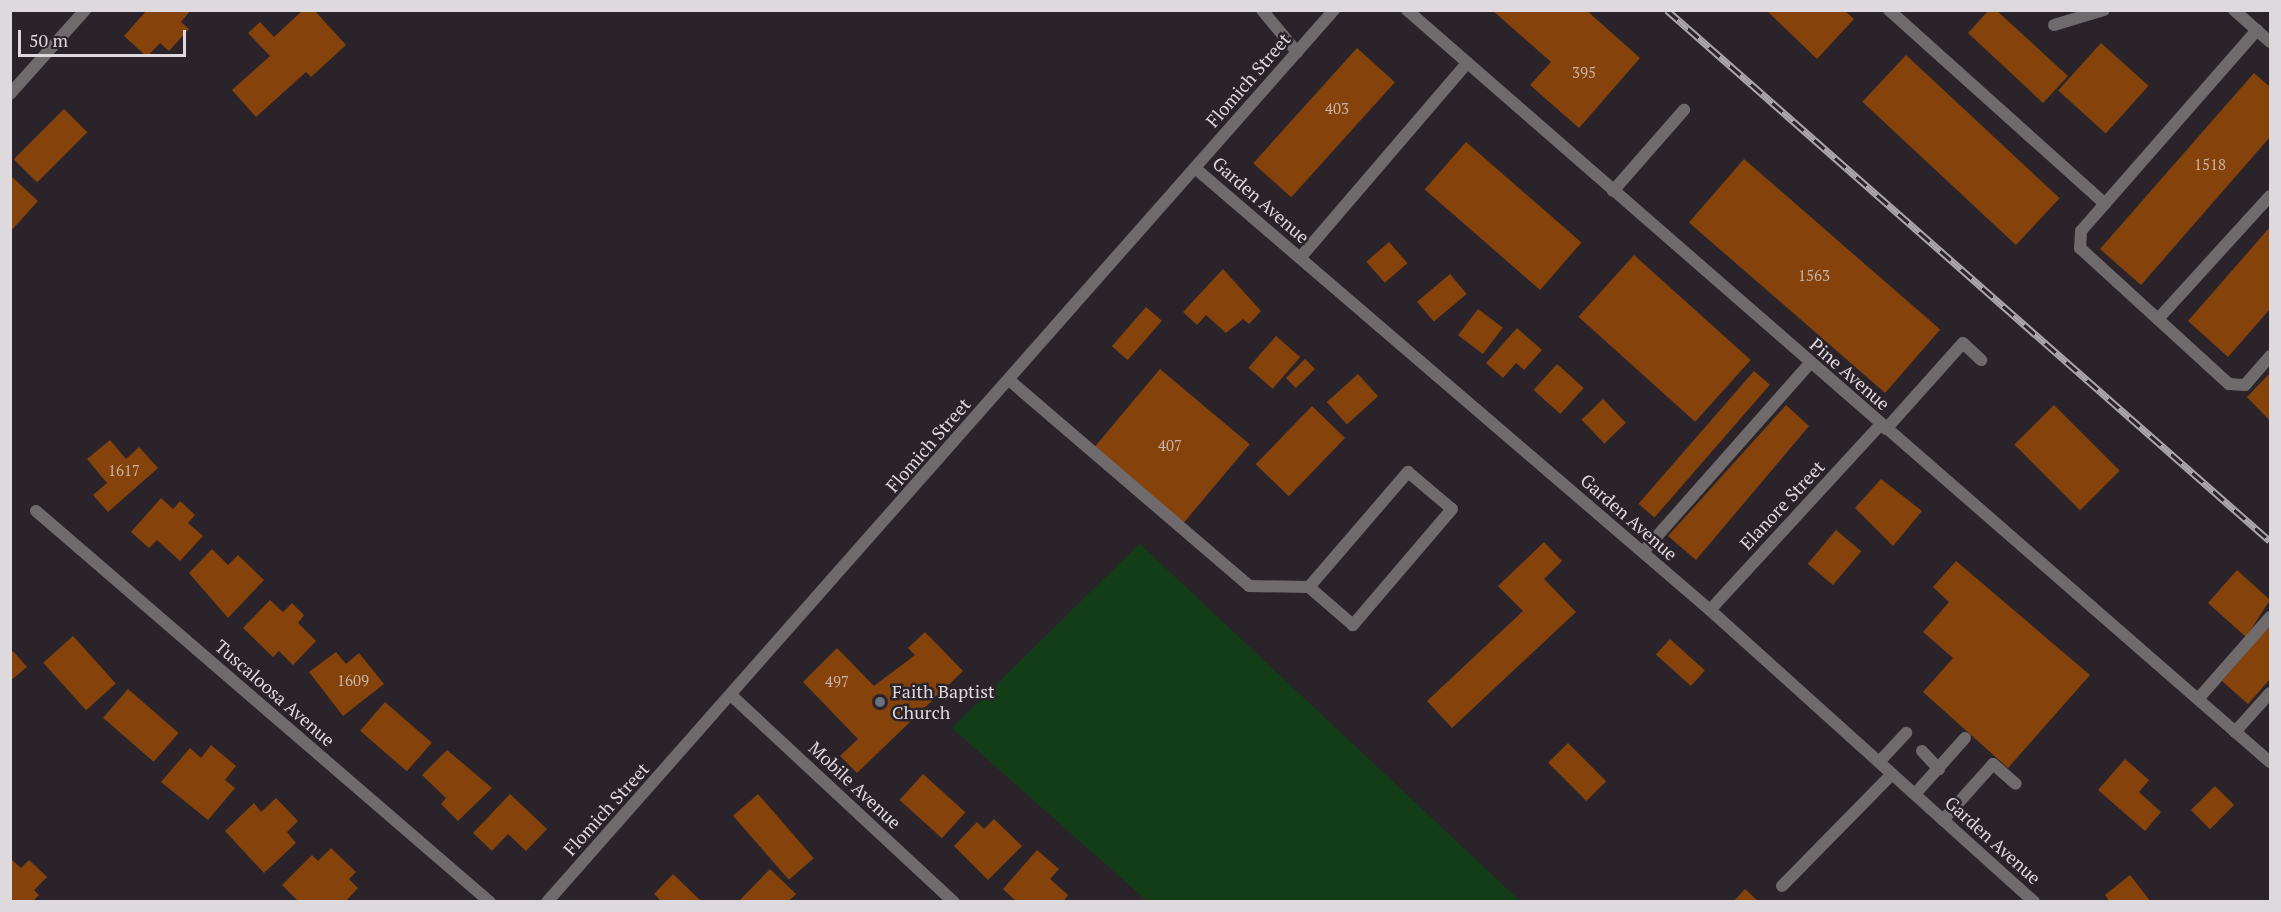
<!DOCTYPE html>
<html>
<head>
<meta charset="utf-8">
<style>
	body { margin:0 }
	#map { position:relative; width:2281px; height:912px; overflow:hidden; background:#2a242a; font-family:"PT Serif",serif }
	div>[style] { position:absolute }
	.green>* { inset:0; background:#133d16 }
	.building>* { inset:0; background:#85420a; transform-origin:0 0 }
	.service>* { height:12px; margin:-6px; padding:0 6px; transform-origin:6px; border-radius:6px; background:#6f6a6b }
	.minor>* { height:12px; margin:-6px; padding:0 6px; transform-origin:6px; border-radius:6px; background:#6f6a6b }
	.tertiary>* { height:12px; margin:-6px; padding:0 6px; transform-origin:6px; border-radius:6px; background:#6f6a6b }
	.rail>* { height:7px; margin-top:-3.5px; transform-origin:0; background:repeating-linear-gradient(90deg,#2a242a 0 14px,#aba7ab 0 28px); box-sizing:border-box; border-block:2px solid #aba7ab }
	.dots>* { width:16px; height:16px; translate:-50% -50%; box-sizing:border-box; border:3px solid #2a242a; border-radius:50% }
	span { translate:-50% -50%; white-space:nowrap; text-align:center; line-height:1.15; -webkit-text-stroke:5px #2a242a; paint-order:stroke }
	.number-label { font-size:15px; color:#c7b3a8 }
	.number-label span { -webkit-text-stroke-width:0 }
	.street-label { font-size:18px; color:#ddd9dc }
	.poi-label { font-size:18px; color:#ddd9dc }
	.left { translate:0 -50%; text-align:left }
	.frame { position:absolute; inset:0; border:12px solid #ddd9dc; pointer-events:none }
	.scale { position:absolute; left:18px; top:30px; width:168px; height:27px; box-sizing:border-box; border:3px solid #ddd9dc; border-top:0; padding-left:8px; font-size:18px; line-height:21px; white-space:nowrap; color:#ddd9dc; -webkit-text-stroke:4px #2a242a; paint-order:stroke }
</style>
</head>
<body>
<div id="map">
	<div class="green">
		<div style="clip-path:polygon(1139px 544px,1140px 544px,1520px 901px,1147px 901px,952px 728px)"></div>
	</div>
	<div class="building">
		<div style="clip-path:polygon(147px 10px,191px 10px,181px 22px,189px 29px,169px 51px,160px 43px,147px 57px,124px 36px)"></div>
		<div style="clip-path:polygon(303px 10px,314px 10px,346px 45px,311px 77px,306px 72px,256px 117px,232px 90px,270px 56px,248px 33px,260px 22px,274px 37px)"></div>
		<div style="clip-path:polygon(1492px 10px,1586px 10px,1640px 58px,1579px 128px,1530px 85px,1551px 62px)"></div>
		<div style="clip-path:polygon(1766px 10px,1844px 10px,1854px 19px,1817px 59px)"></div>
		<div style="clip-path:polygon(1989px 10px,1996px 10px,2068px 76px,2043px 103px,1968px 33px)"></div>
		<div style="left:2101px;top:43px;width:64px;height:64px;rotate:42deg"></div>
		<div style="left:1357px;top:48px;width:51px;height:155px;rotate:42deg"></div>
		<div style="left:1906px;top:55px;width:210px;height:64px;rotate:43deg"></div>
		<div style="clip-path:polygon(2254px 73px,2270px 87px,2270px 137px,2141px 285px,2100px 249px)"></div>
		<div style="left:64px;top:109px;width:33px;height:71px;rotate:45deg"></div>
		<div style="left:1466px;top:142px;width:153px;height:63px;rotate:41deg"></div>
		<div style="left:1744px;top:159px;width:260px;height:84px;rotate:41deg"></div>
		<div style="clip-path:polygon(10px 175px,38px 201px,10px 232px)"></div>
		<div style="clip-path:polygon(2270px 227px,2270px 309px,2228px 357px,2188px 321px)"></div>
		<div style="left:1389px;top:242px;width:28px;height:30px;rotate:49deg"></div>
		<div style="left:1634px;top:255px;width:157px;height:83px;rotate:42deg"></div>
		<div style="clip-path:polygon(1223px 269px,1261px 311px,1249px 324px,1243px 319px,1226px 333px,1206px 315px,1197px 325px,1183px 312px)"></div>
		<div style="left:1450px;top:274px;width:26px;height:43px;rotate:50deg"></div>
		<div style="left:1146px;top:307px;width:21px;height:52px;rotate:41deg"></div>
		<div style="left:1478px;top:309px;width:31px;height:33px;rotate:37deg"></div>
		<div style="clip-path:polygon(1517px 328px,1542px 350px,1524px 370px,1516px 363px,1503px 378px,1486px 363px)"></div>
		<div style="left:1276px;top:336px;width:32px;height:42px;rotate:41deg"></div>
		<div style="left:1305px;top:359px;width:14px;height:27px;rotate:45deg"></div>
		<div style="left:1557px;top:364px;width:36px;height:35px;rotate:42deg"></div>
		<div style="left:1160px;top:369px;width:117px;height:104px;rotate:40deg"></div>
		<div style="left:1754px;top:371px;width:21px;height:176px;rotate:41deg"></div>
		<div style="clip-path:polygon(2270px 373px,2270px 421px,2247px 397px)"></div>
		<div style="left:1358px;top:374px;width:30px;height:42px;rotate:48deg"></div>
		<div style="left:1603px;top:399px;width:33px;height:30px;rotate:46deg"></div>
		<div style="clip-path:polygon(1786px 405px,1809px 426px,1696px 560px,1668px 536px)"></div>
		<div style="left:2054px;top:405px;width:93px;height:56px;rotate:45deg"></div>
		<div style="left:1312px;top:406px;width:46px;height:81px;rotate:44deg"></div>
		<div style="clip-path:polygon(110px 440px,126px 459px,139px 447px,158px 468px,108px 512px,93px 495px,107px 483px,87px 459px)"></div>
		<div style="clip-path:polygon(1881px 479px,1922px 511px,1893px 546px,1855px 508px)"></div>
		<div style="clip-path:polygon(161px 498px,173px 509px,180px 501px,195px 515px,188px 523px,203px 536px,180px 561px,157px 540px,149px 548px,131px 532px)"></div>
		<div style="left:1836px;top:530px;width:33px;height:44px;rotate:40deg"></div>
		<div style="clip-path:polygon(1544px 542px,1562px 561px,1544px 579px,1576px 612px,1452px 728px,1427px 701px,1523px 611px,1498px 586px)"></div>
		<div style="clip-path:polygon(212px 549px,228px 565px,238px 555px,264px 580px,228px 618px,189px 573px)"></div>
		<div style="clip-path:polygon(1956px 561px,2090px 675px,2008px 768px,1923px 692px,1953px 658px,1923px 632px,1949px 602px,1933px 587px)"></div>
		<div style="clip-path:polygon(2237px 570px,2270px 600px,2246px 637px,2208px 603px)"></div>
		<div style="clip-path:polygon(270px 600px,283px 612px,292px 603px,304px 615px,298px 623px,316px 641px,293px 665px,279px 651px,273px 657px,243px 628px)"></div>
		<div style="clip-path:polygon(2270px 625px,2270px 679px,2248px 704px,2222px 681px)"></div>
		<div style="clip-path:polygon(925px 632px,963px 671px,857px 773px,840px 756px,858px 739px,803px 682px,837px 648px,874px 686px,915px 655px,908px 648px)"></div>
		<div style="left:73px;top:636px;width:64px;height:40px;rotate:48deg"></div>
		<div style="left:1670px;top:639px;width:47px;height:21px;rotate:42deg"></div>
		<div style="clip-path:polygon(13px 651px,27px 667px,10px 681px,10px 654px)"></div>
		<div style="clip-path:polygon(336px 652px,346px 664px,359px 653px,384px 684px,343px 716px,309px 672px)"></div>
		<div style="left:128px;top:689px;width:67px;height:38px;rotate:41deg"></div>
		<div style="left:385px;top:702px;width:62px;height:38px;rotate:41deg"></div>
		<div style="left:1568px;top:743px;width:54px;height:28px;rotate:45deg"></div>
		<div style="clip-path:polygon(211px 745px,236px 766px,225px 780px,235px 788px,208px 820px,161px 782px,190px 748px,201px 758px)"></div>
		<div style="clip-path:polygon(447px 750px,492px 788px,458px 821px,441px 804px,446px 798px,422px 775px)"></div>
		<div style="clip-path:polygon(2125px 759px,2149px 780px,2139px 792px,2161px 812px,2145px 831px,2098px 790px)"></div>
		<div style="left:923px;top:774px;width:57px;height:35px;rotate:42deg"></div>
		<div style="left:2215px;top:786px;width:27px;height:34px;rotate:45deg"></div>
		<div style="clip-path:polygon(510px 794px,547px 829px,526px 851px,508px 834px,492px 851px,473px 833px)"></div>
		<div style="left:758px;top:794px;width:85px;height:33px;rotate:49deg"></div>
		<div style="clip-path:polygon(276px 798px,298px 821px,287px 832px,296px 843px,264px 873px,225px 831px,254px 803px,261px 812px)"></div>
		<div style="clip-path:polygon(994px 819px,1022px 846px,988px 880px,954px 846px,977px 822px,984px 829px)"></div>
		<div style="clip-path:polygon(331px 848px,356px 872px,349px 879px,358px 888px,345px 902px,299px 902px,282px 885px,312px 855px,318px 861px)"></div>
		<div style="clip-path:polygon(1037px 850px,1059px 869px,1050px 879px,1068px 895px,1063px 902px,1017px 902px,1003px 889px)"></div>
		<div style="clip-path:polygon(10px 858px,21px 868px,29px 860px,47px 877px,34px 890px,39px 895px,32px 902px,10px 902px)"></div>
		<div style="clip-path:polygon(770px 869px,796px 894px,788px 902px,738px 902px)"></div>
		<div style="clip-path:polygon(673px 874px,702px 902px,662px 902px,654px 894px)"></div>
		<div style="clip-path:polygon(2130px 875px,2151px 902px,2110px 902px,2105px 895px)"></div>
		<div style="clip-path:polygon(1745px 889px,1759px 902px,1733px 902px)"></div>
	</div>
	<div class="service">
		<div style="left:1262px;top:10px;width:55px;rotate:50.2deg"></div>
		<div style="left:1889px;top:10px;width:290px;rotate:41.9deg"></div>
		<div style="left:2054px;top:25px;width:52px;rotate:-16.7deg"></div>
		<div style="left:2257px;top:30px;width:267px;rotate:131.2deg"></div>
		<div style="left:2081px;top:231px;width:17px;rotate:93deg"></div>
		<div style="left:2080px;top:248px;width:202px;rotate:42.4deg"></div>
		<div style="left:2229px;top:384px;width:16px;rotate:4deg"></div>
		<div style="left:2245px;top:385px;width:38px;rotate:-49deg"></div>
		<div style="left:1613px;top:191px;width:108px;rotate:-48.8deg"></div>
		<div style="left:1300px;top:258px;width:257px;rotate:-49.4deg"></div>
		<div style="left:2158px;top:319px;width:166px;rotate:-47.7deg"></div>
		<div style="left:1009px;top:380px;width:316px;rotate:40.6deg"></div>
		<div style="left:1249px;top:586px;width:60px;rotate:1deg"></div>
		<div style="left:1309px;top:587px;width:152px;rotate:-49.3deg"></div>
		<div style="left:1408px;top:472px;width:57px;rotate:40.1deg"></div>
		<div style="left:1452px;top:509px;width:153px;rotate:130.5deg"></div>
		<div style="left:1353px;top:625px;width:58px;rotate:-139.2deg"></div>
		<div style="left:1886px;top:429px;width:115px;rotate:-48.2deg"></div>
		<div style="left:1963px;top:343px;width:25px;rotate:43deg"></div>
		<div style="left:1643px;top:552px;width:252px;rotate:-48.5deg"></div>
		<div style="left:2198px;top:699px;width:109px;rotate:-48.7deg"></div>
		<div style="left:2235px;top:732px;width:52px;rotate:-48.1deg"></div>
		<div style="left:1922px;top:751px;width:25px;rotate:47deg"></div>
		<div style="left:1879px;top:762px;width:40px;rotate:-47deg"></div>
		<div style="left:1915px;top:794px;width:75px;rotate:-48.2deg"></div>
		<div style="left:1943px;top:820px;width:75px;rotate:-48.2deg"></div>
		<div style="left:1993px;top:764px;width:30px;rotate:41deg"></div>
		<div style="left:1782px;top:886px;width:157px;rotate:-45.5deg"></div>
	</div>
	<div class="minor">
		<div style="left:1407px;top:10px;width:1145px;rotate:41.07deg"></div>
		<div style="left:2234px;top:10px;width:48px;rotate:41.6deg"></div>
		<div style="left:10px;top:94px;width:113px;rotate:-48.2deg"></div>
		<div style="left:1195px;top:168px;width:679px;rotate:40.64deg"></div>
		<div style="left:1710px;top:610px;width:436px;rotate:42deg"></div>
		<div style="left:36px;top:511px;width:599px;rotate:40.74deg"></div>
		<div style="left:1710px;top:610px;width:251px;rotate:-47.4deg"></div>
		<div style="left:732px;top:696px;width:303px;rotate:42.9deg"></div>
	</div>
	<div class="tertiary">
		<div style="left:547px;top:902px;width:1190px;rotate:-48.58deg"></div>
	</div>
	<div class="rail">
		<div style="left:1667px;top:10px;width:803px;rotate:41.37deg"></div>
	</div>
	<div class="dots">
		<div style="left:880px;top:702px;background:#6b7280"></div>
	</div>
	<div class="number-label">
		<span style="left:1584px;top:73px">395</span>
		<span style="left:1337px;top:109px">403</span>
		<span style="left:2210px;top:165px">1518</span>
		<span style="left:1814px;top:276px">1563</span>
		<span style="left:1170px;top:446px">407</span>
		<span style="left:124px;top:471px">1617</span>
		<span style="left:353px;top:681px">1609</span>
		<span style="left:837px;top:682px">497</span>
	</div>
	<div class="street-label">
		<span style="left:1248px;top:80px;rotate:-49deg">Flomich Street</span>
		<span style="left:1261px;top:200px;rotate:41deg">Garden Avenue</span>
		<span style="left:1850px;top:374px;rotate:41deg">Pine Avenue</span>
		<span style="left:928px;top:445px;rotate:-49deg">Flomich Street</span>
		<span style="left:1782px;top:505px;rotate:-47deg">Elanore Street</span>
		<span style="left:1629px;top:517px;rotate:41deg">Garden Avenue</span>
		<span style="left:275px;top:693px;rotate:41deg">Tuscaloosa Avenue</span>
		<span style="left:855px;top:785px;rotate:43deg">Mobile Avenue</span>
		<span style="left:606px;top:809px;rotate:-48deg">Flomich Street</span>
		<span style="left:1993px;top:840px;rotate:42deg">Garden Avenue</span>
	</div>
	<div class="poi-label">
		<span class="left" style="left:892px;top:702px">Faith Baptist<br>Church</span>
	</div>
	<div class="frame"></div>
	<div class="scale">50 m</div>
</div>
</body>
</html>
